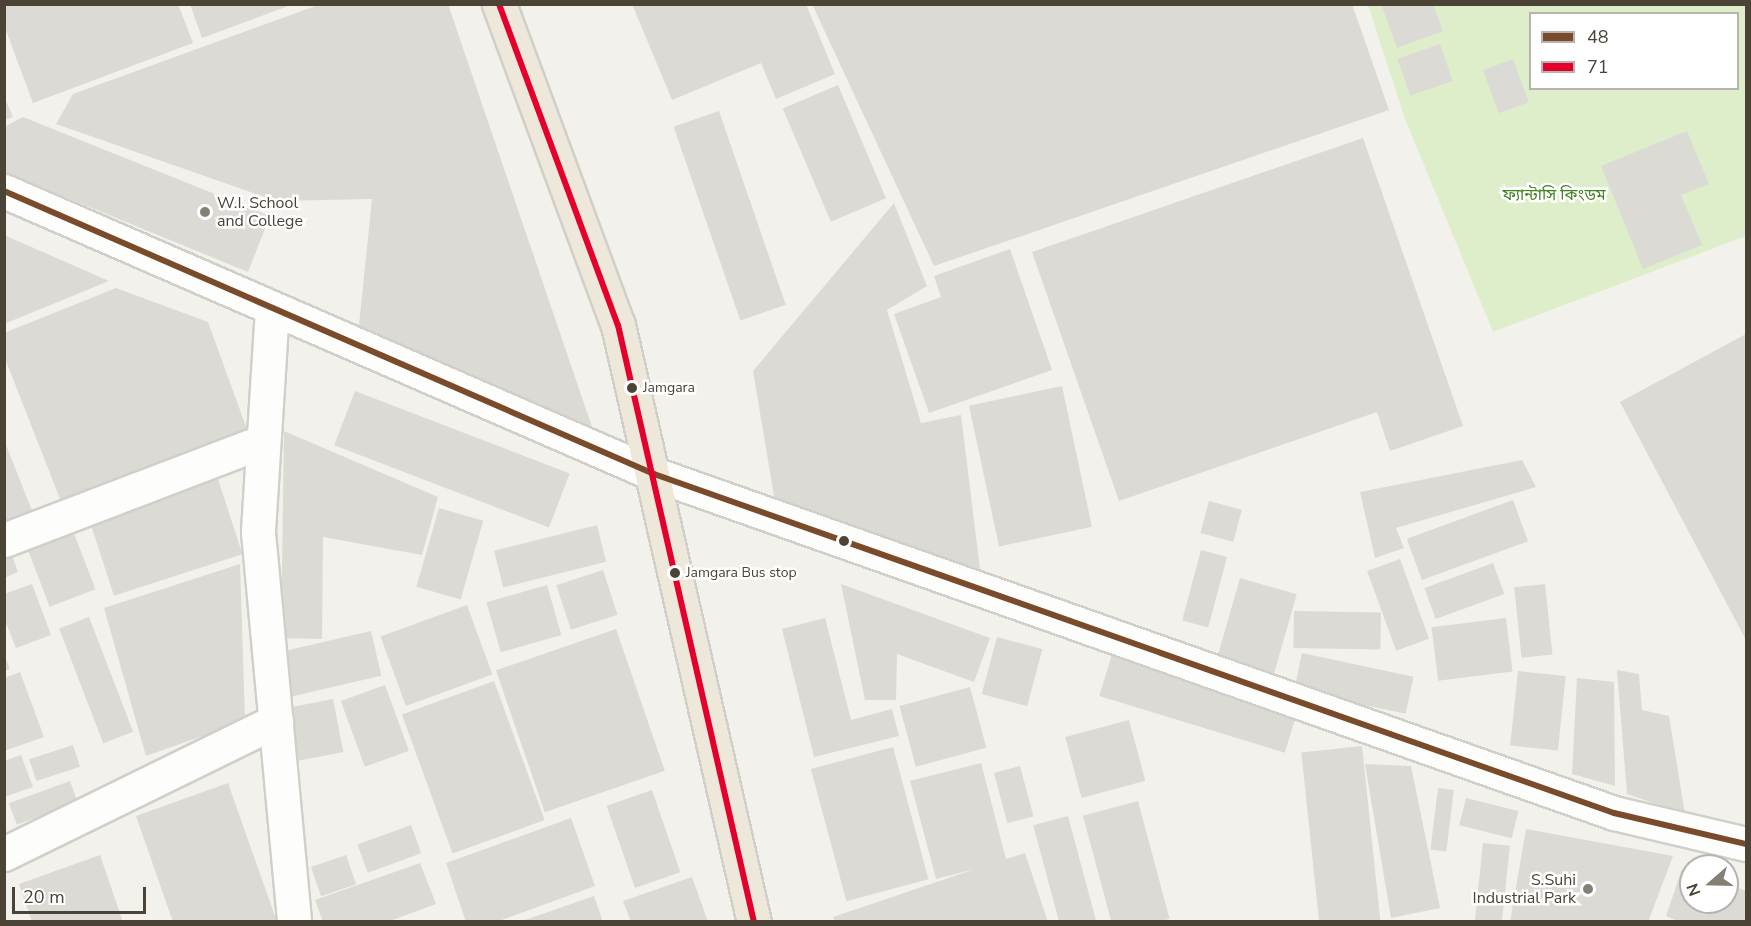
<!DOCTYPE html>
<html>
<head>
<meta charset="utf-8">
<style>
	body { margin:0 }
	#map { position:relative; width:1751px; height:926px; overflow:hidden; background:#f2f1ec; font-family:"Nunito Sans","Noto Sans Bengali",sans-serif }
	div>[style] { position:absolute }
	.green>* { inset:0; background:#deeeca }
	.building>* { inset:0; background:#dcdad4; transform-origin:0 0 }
	.roads { filter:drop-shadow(2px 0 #d0cfc9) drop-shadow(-2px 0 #d0cfc9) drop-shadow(0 2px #d0cfc9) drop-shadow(0 -2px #d0cfc9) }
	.street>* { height:33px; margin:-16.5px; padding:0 16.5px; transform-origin:16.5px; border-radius:16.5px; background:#fdfdfc }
	.highway>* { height:33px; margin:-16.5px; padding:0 16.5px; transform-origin:16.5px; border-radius:16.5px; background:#ede8d9 }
	.bus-1>* { height:6px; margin:-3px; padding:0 3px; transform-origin:3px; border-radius:3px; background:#7a4b2a }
	.bus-2>* { height:6px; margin:-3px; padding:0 3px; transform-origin:3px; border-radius:3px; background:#e4002b }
	.dots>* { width:16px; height:16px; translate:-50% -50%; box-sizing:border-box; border:3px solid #fff; border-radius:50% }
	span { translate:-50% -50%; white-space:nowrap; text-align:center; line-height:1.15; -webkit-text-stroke:5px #fff; paint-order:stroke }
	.bus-label { font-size:14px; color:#4a4336 }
	.left { translate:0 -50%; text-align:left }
	.park-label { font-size:16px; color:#428124 }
	.poi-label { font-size:16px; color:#4a4336 }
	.right { translate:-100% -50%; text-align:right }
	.frame { position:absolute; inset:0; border:6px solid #4a4336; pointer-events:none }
	.legend { position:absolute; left:1529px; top:12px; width:210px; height:78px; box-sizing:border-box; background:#fff; border:2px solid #b7b4af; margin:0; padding:8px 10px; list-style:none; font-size:18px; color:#4a4336 }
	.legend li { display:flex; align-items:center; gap:12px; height:30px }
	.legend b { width:30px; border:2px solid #b7b4af }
	.north { position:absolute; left:1679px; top:854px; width:60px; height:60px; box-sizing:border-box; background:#fff; border:2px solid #b7b4af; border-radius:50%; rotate:250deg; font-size:16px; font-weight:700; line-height:24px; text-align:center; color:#4a4336 }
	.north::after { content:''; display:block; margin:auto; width:21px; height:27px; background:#858076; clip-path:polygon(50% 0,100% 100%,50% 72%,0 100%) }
	.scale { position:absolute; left:12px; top:887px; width:134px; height:27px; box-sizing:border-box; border:3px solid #4a4336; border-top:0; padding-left:8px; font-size:18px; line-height:21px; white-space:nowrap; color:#4a4336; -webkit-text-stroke:4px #fff; paint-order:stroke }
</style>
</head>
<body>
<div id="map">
	<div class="green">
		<div style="clip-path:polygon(evenodd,1368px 5px,1746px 5px,1746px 236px,1493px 332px,1405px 119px,1368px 5px,1530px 14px,1738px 14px,1738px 88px,1530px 88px,1530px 14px)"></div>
	</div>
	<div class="building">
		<div style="clip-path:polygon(4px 4px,178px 4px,193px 43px,33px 103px,4px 25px)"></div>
		<div style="clip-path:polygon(190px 4px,291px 4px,291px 5px,202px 38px)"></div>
		<div style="clip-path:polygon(321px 4px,448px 4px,593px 430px,358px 335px,372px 199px,276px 201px,56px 124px,73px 94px)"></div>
		<div style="clip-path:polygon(632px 4px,806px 4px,835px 74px,776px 99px,761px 63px,672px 100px)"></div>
		<div style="clip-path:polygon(812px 4px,1352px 4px,1389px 110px,934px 266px)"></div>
		<div style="clip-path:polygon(1381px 4px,1433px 4px,1443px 31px,1397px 48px)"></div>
		<div style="left:1440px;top:44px;width:39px;height:45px;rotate:71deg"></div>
		<div style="left:1513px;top:59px;width:46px;height:32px;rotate:70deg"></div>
		<div style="left:838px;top:85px;width:123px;height:60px;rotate:67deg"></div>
		<div style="clip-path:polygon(4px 96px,13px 117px,4px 120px)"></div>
		<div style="left:719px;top:111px;width:205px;height:48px;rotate:71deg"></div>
		<div style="clip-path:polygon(23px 117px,270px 216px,248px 272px,4px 172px,4px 127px)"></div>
		<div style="clip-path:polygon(1687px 131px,1709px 184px,1681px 195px,1702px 245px,1643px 269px,1601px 166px)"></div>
		<div style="clip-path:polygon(1363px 138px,1463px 426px,1390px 451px,1377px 412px,1119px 501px,1032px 252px)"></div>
		<div style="clip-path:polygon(894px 203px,927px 286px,887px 310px,921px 423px,961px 415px,980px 569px,775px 502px,753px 371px)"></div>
		<div style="clip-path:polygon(4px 235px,109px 281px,4px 324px)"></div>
		<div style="clip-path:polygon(1010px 249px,1052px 370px,929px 413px,894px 314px,941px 297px,934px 276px)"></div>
		<div style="clip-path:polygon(116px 288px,208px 322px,249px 435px,62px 504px,4px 356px,4px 333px)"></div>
		<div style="clip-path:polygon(1746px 334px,1746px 640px,1620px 402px)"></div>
		<div style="left:1062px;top:386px;width:144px;height:95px;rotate:78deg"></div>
		<div style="left:355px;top:391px;width:230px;height:58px;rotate:21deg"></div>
		<div style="clip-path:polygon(284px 431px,438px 497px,422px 555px,323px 537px,322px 639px,281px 638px)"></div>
		<div style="clip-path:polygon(4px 440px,33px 513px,4px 524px)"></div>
		<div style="clip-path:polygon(1522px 460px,1536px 487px,1396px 528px,1404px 548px,1375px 558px,1360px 492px)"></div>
		<div style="left:218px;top:479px;width:79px;height:135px;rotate:72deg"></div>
		<div style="left:1513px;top:500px;width:44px;height:113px;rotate:70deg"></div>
		<div style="left:1209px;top:501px;width:34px;height:33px;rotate:15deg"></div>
		<div style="left:439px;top:508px;width:46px;height:82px;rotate:16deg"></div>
		<div style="left:70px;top:523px;width:71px;height:49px;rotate:69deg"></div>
		<div style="left:597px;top:525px;width:38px;height:106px;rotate:76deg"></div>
		<div style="clip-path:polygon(9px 547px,18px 572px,4px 578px,4px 549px)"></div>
		<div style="left:1201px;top:550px;width:27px;height:73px;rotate:15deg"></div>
		<div style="left:1400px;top:559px;width:85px;height:35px;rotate:70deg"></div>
		<div style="left:1493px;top:563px;width:33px;height:73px;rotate:70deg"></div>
		<div style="clip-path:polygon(240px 564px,245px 721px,146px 756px,104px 608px)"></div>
		<div style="left:603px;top:570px;width:47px;height:49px;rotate:72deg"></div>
		<div style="left:1240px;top:578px;width:59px;height:87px;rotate:16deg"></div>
		<div style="clip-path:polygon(32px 584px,51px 635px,16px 648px,4px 618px,4px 594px)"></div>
		<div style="clip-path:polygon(841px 584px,990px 638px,974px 682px,897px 654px,896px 700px,865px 700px)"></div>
		<div style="left:1545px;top:584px;width:71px;height:31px;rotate:84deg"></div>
		<div style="left:547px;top:585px;width:52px;height:63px;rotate:74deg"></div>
		<div style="left:467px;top:605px;width:74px;height:92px;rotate:70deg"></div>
		<div style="left:1294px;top:611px;width:87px;height:37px;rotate:1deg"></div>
		<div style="left:89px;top:617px;width:123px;height:32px;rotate:69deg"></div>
		<div style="clip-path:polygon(825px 618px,851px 720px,892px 709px,899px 736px,814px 757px,782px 629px)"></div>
		<div style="left:1506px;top:618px;width:54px;height:75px;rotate:83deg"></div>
		<div style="left:616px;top:629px;width:150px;height:127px;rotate:71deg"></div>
		<div style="left:371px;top:631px;width:46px;height:100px;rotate:77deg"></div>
		<div style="left:997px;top:637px;width:47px;height:59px;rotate:15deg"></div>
		<div style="left:1113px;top:651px;width:194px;height:47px;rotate:17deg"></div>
		<div style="left:1302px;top:653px;width:114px;height:38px;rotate:12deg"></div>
		<div style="clip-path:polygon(4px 654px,10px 669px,4px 671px)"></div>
		<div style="clip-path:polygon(1617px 670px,1639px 674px,1642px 710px,1669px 716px,1685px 814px,1627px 794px)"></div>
		<div style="left:1518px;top:671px;width:48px;height:75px;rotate:6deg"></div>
		<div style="clip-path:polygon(20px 672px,44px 737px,4px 751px,4px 678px)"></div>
		<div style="clip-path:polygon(1577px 678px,1614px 682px,1615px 786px,1572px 774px)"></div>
		<div style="left:494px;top:681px;width:148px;height:98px;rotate:70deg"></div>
		<div style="left:385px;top:685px;width:70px;height:47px;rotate:70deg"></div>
		<div style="left:970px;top:687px;width:63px;height:73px;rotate:75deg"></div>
		<div style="left:333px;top:699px;width:54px;height:55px;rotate:79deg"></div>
		<div style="left:1129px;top:720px;width:63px;height:66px;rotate:75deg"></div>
		<div style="left:73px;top:745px;width:23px;height:46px;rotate:72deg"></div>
		<div style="left:1362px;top:746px;width:177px;height:61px;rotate:84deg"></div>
		<div style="left:893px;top:747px;width:137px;height:85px;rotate:75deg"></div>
		<div style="clip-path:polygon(21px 755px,33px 787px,4px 797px,4px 761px)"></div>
		<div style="clip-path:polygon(981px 763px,1006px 859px,1025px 853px,1048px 922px,835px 922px,833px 917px,975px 869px,936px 879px,910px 781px)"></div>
		<div style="clip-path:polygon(1365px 764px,1411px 766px,1440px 908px,1391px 918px)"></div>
		<div style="left:1020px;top:766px;width:52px;height:27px;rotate:75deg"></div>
		<div style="left:70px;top:781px;width:23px;height:65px;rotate:70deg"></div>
		<div style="clip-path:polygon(228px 783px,277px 922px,173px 922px,136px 816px)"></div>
		<div style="left:1438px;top:788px;width:16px;height:62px;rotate:7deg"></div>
		<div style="left:652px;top:790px;width:87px;height:48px;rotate:71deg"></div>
		<div style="left:1466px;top:798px;width:54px;height:28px;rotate:14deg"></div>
		<div style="left:1138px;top:801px;width:122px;height:57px;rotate:75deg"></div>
		<div style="left:1068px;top:816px;width:110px;height:36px;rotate:75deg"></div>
		<div style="clip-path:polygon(571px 818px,595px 886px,496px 922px,466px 922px,446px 863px)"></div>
		<div style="left:411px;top:825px;width:30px;height:57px;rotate:70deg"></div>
		<div style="clip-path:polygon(1526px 829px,1673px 856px,1648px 922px,1510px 922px)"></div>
		<div style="left:1483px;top:843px;width:27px;height:80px;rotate:6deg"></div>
		<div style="clip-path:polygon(100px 855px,123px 922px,32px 922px,19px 884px)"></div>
		<div style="left:346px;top:855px;width:31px;height:37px;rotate:71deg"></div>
		<div style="clip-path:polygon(420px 863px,436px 904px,387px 922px,323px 922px,315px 900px)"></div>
		<div style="clip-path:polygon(1682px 869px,1691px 872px,1691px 902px,1727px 902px,1727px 884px,1746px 891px,1746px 922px,1680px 922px,1666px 916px)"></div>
		<div style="clip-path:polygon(692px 877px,708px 922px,631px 922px,623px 901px)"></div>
		<div style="clip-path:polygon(594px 896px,603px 922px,522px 922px,522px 921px)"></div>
	</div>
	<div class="roads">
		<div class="street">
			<div style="left:4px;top:191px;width:709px;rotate:23.53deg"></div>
			<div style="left:654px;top:474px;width:1018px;rotate:19.45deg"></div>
			<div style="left:1614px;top:813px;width:136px;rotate:13.2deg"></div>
			<div style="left:272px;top:308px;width:224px;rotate:93.6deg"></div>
			<div style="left:258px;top:532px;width:392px;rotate:84.7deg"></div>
			<div style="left:4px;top:540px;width:277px;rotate:-20.9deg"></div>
			<div style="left:4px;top:854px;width:303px;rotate:-26.1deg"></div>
		</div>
		<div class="highway">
			<div style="left:499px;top:4px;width:342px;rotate:69.7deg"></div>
			<div style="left:618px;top:325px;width:612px;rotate:77.17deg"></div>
		</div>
	</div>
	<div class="bus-1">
		<div style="left:4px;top:191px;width:709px;rotate:23.53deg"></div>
		<div style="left:654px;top:474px;width:1018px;rotate:19.45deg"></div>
		<div style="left:1614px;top:813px;width:136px;rotate:13.2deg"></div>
	</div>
	<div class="bus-2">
		<div style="left:499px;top:4px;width:342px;rotate:69.7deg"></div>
		<div style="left:618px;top:325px;width:612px;rotate:77.17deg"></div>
	</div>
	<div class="dots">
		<div style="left:205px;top:212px;background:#858076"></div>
		<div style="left:632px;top:388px;background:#4a4336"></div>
		<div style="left:844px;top:541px;background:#4a4336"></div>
		<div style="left:675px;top:573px;background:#4a4336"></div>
		<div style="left:1588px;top:889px;background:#858076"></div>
	</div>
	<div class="bus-label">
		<span class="left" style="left:643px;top:388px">Jamgara</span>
		<span class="left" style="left:686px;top:573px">Jamgara Bus stop</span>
	</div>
	<div class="park-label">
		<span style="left:1554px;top:195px">ফ্যান্টাসি কিংডম</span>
	</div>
	<div class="poi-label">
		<span class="left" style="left:217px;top:212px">W.I. School<br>and College</span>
		<span class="right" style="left:1576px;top:889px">S.Suhi<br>Industrial Park</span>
	</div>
	<div class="frame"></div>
	<ul class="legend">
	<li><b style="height:8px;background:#7a4b2a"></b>48</li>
	<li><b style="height:8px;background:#e4002b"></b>71</li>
	</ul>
	<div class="north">N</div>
	<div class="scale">20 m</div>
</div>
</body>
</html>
